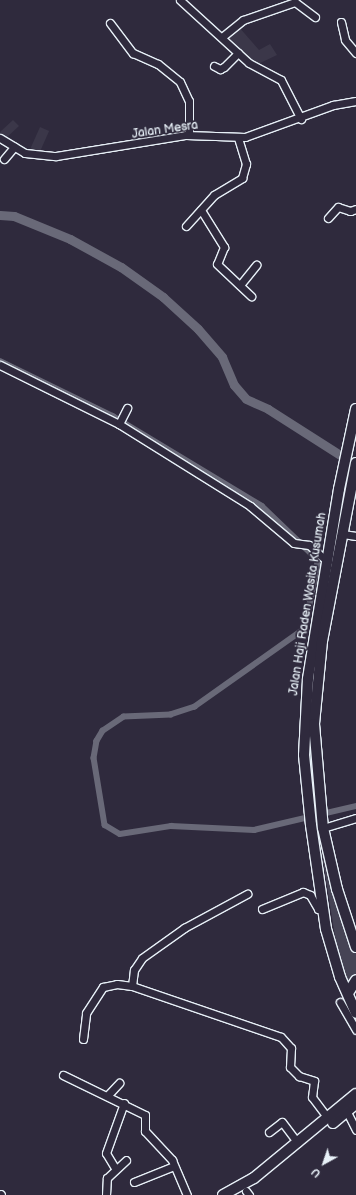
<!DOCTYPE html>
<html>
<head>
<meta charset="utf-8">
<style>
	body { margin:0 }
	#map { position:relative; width:356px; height:1195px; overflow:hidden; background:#2f2a3d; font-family:"Balsamiq Sans",sans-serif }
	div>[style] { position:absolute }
	.built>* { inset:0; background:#3b3749; transform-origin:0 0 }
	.green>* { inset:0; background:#464455 }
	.canal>* { height:5.5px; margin:-2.75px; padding:0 2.75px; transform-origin:2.75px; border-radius:2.75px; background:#696978 }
	.river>* { height:9px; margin:-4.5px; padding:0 4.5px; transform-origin:4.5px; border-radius:4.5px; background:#696978 }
	.roads { filter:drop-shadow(1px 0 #e8f1f8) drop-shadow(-1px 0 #e8f1f8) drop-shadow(0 1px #e8f1f8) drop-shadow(0 -1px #e8f1f8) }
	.minor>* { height:7px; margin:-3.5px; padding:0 3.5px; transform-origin:3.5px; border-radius:3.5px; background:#2f2a3d }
	.highway>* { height:10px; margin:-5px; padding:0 5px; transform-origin:5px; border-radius:5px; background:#2f2a3d }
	span { translate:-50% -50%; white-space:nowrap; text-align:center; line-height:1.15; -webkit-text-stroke:3.5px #2f2a3d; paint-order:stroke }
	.street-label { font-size:12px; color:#e8f1f8 }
	.north { position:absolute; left:304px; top:1143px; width:40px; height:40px; -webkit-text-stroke:3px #2f2a3d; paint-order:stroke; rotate:220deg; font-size:11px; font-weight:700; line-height:16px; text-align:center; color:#e8f1f8 }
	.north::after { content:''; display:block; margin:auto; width:14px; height:18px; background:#e8f1f8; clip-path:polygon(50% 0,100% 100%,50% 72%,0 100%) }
</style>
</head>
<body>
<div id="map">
	<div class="built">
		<div style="clip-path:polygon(238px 26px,259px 50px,270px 44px,277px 55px,254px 66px,226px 39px)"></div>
		<div style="clip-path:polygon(13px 120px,19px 126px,4px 140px,0 132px)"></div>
		<div style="left:40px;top:127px;width:10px;height:23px;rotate:24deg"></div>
	</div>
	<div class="green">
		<div style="clip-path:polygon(317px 823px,320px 823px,356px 949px,356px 975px,348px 983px,337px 949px)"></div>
	</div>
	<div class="canal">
		<div style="left:0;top:361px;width:126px;rotate:26deg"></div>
		<div style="left:113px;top:416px;width:174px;rotate:31.1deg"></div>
		<div style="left:262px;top:506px;width:76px;rotate:43.9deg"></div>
		<div style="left:317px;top:559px;width:6px;rotate:81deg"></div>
		<div style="left:318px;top:565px;width:65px;rotate:101.5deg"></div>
		<div style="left:305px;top:629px;width:135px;rotate:144.7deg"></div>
		<div style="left:195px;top:707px;width:25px;rotate:162deg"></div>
		<div style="left:171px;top:715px;width:47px;rotate:177.6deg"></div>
		<div style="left:124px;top:717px;width:25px;rotate:146deg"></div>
		<div style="left:103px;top:731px;width:12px;rotate:121deg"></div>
		<div style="left:97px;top:741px;width:17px;rotate:100deg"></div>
		<div style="left:94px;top:758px;width:68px;rotate:80.7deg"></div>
		<div style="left:105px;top:825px;width:17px;rotate:31deg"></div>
		<div style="left:120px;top:834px;width:52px;rotate:-8.9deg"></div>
		<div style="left:171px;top:826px;width:83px;rotate:2.8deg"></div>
		<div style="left:254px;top:830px;width:105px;rotate:-13.2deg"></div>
	</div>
	<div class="river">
		<div style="left:0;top:215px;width:14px;rotate:4deg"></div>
		<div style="left:14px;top:216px;width:61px;rotate:22.3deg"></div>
		<div style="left:70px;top:239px;width:58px;rotate:28.8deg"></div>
		<div style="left:121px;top:267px;width:52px;rotate:35.5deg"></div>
		<div style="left:163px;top:297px;width:47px;rotate:42.4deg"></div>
		<div style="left:198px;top:329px;width:37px;rotate:49deg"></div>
		<div style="left:222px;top:357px;width:30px;rotate:67deg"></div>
		<div style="left:234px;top:385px;width:18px;rotate:49deg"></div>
		<div style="left:246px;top:399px;width:24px;rotate:24deg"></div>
		<div style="left:268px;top:409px;width:104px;rotate:32.5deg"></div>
	</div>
	<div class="roads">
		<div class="minor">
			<div style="left:180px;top:0;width:93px;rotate:42.4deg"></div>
			<div style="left:249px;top:63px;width:36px;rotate:28deg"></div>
			<div style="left:281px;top:80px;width:44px;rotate:62.9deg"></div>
			<div style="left:341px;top:22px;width:18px;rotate:77deg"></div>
			<div style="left:345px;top:40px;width:17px;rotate:50deg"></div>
			<div style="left:110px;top:23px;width:38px;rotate:53deg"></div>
			<div style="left:133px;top:53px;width:27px;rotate:24deg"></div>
			<div style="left:158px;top:64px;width:28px;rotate:39deg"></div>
			<div style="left:180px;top:82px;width:21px;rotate:65deg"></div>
			<div style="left:189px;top:101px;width:34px;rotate:90deg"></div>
			<div style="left:222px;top:37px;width:27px;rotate:-39deg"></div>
			<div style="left:243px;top:20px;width:55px;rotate:-19.1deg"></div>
			<div style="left:295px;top:2px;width:25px;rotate:37deg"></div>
			<div style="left:214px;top:66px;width:7px;rotate:27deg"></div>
			<div style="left:220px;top:69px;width:4px;rotate:-27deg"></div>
			<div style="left:224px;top:67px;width:20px;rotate:-45deg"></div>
			<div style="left:0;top:138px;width:29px;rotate:31deg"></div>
			<div style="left:25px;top:153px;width:31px;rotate:6deg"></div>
			<div style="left:56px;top:156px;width:132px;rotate:-9.2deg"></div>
			<div style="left:186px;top:135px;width:59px;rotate:1.9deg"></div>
			<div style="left:245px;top:137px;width:94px;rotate:-20deg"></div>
			<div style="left:333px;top:105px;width:23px;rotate:-10deg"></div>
			<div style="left:4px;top:159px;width:16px;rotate:-50deg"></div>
			<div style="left:201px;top:210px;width:44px;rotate:58.1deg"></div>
			<div style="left:224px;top:247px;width:18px;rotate:112deg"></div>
			<div style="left:217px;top:264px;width:47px;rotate:43.3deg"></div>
			<div style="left:328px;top:218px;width:15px;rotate:-48deg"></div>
			<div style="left:338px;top:207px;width:13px;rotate:18deg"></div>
			<div style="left:350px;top:211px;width:6px;rotate:-18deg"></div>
			<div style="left:186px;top:226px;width:42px;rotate:-47.9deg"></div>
			<div style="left:214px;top:195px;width:33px;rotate:-31deg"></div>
			<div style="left:242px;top:178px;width:15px;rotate:-74deg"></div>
			<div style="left:246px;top:164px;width:28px;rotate:-107deg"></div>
			<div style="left:240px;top:285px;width:26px;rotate:-51deg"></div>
			<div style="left:0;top:365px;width:133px;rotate:26.4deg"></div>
			<div style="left:119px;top:424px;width:155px;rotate:32deg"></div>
			<div style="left:250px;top:506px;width:57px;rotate:40.1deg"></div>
			<div style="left:294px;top:543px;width:15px;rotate:8deg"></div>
			<div style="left:309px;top:545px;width:25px;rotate:42deg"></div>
			<div style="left:119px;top:424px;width:18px;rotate:-63deg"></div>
			<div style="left:343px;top:534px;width:13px;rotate:9deg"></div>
			<div style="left:323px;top:828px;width:34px;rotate:-17deg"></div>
			<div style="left:262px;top:909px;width:44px;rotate:-22.5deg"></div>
			<div style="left:303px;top:892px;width:8px;rotate:23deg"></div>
			<div style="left:310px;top:895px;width:16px;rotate:60deg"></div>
			<div style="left:318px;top:909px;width:6px;rotate:9deg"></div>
			<div style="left:132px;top:986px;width:16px;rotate:-83deg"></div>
			<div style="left:134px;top:970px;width:14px;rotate:-56deg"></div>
			<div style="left:142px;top:958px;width:52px;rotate:-35.5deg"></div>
			<div style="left:184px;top:928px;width:72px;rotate:-28.4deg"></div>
			<div style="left:340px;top:1002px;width:32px;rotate:60deg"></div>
			<div style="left:83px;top:1039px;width:26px;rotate:-83deg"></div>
			<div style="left:86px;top:1013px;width:31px;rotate:-57deg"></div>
			<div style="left:103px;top:987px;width:14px;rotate:-12deg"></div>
			<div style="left:117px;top:984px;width:15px;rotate:8deg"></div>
			<div style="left:132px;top:986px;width:157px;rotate:18.9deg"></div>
			<div style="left:281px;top:1037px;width:15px;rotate:48deg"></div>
			<div style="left:291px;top:1048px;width:19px;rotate:93deg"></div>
			<div style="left:290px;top:1067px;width:13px;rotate:45deg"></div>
			<div style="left:299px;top:1076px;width:16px;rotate:18deg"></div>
			<div style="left:314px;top:1081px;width:16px;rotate:97deg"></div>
			<div style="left:312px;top:1097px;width:26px;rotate:53deg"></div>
			<div style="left:63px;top:1075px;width:91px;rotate:26deg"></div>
			<div style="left:145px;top:1115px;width:16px;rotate:90deg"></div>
			<div style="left:145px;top:1131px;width:40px;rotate:47deg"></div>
			<div style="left:172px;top:1160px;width:38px;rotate:67deg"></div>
			<div style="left:107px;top:1096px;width:18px;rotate:-47deg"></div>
			<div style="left:347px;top:1112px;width:20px;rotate:63deg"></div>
			<div style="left:269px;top:1132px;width:16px;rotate:-38deg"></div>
			<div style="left:282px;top:1122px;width:26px;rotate:53deg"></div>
			<div style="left:115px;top:1168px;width:17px;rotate:-121deg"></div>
			<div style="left:106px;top:1153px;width:53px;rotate:-70.2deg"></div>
			<div style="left:134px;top:1182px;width:43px;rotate:-21.8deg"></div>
			<div style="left:246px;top:1191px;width:5px;rotate:53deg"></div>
			<div style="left:0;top:1195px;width:1px;rotate:-45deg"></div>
			<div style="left:106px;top:1195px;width:17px;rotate:-87deg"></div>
			<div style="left:107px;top:1178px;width:26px;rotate:-43deg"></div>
		</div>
		<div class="highway">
			<div style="left:356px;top:409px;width:82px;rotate:102deg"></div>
			<div style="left:339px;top:489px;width:193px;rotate:99.3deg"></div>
			<div style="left:308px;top:679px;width:76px;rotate:93deg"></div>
			<div style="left:304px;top:755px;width:70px;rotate:84.3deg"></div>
			<div style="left:311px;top:825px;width:105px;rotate:81.8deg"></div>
			<div style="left:326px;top:929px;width:50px;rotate:73.7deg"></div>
			<div style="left:340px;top:977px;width:39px;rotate:66deg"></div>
			<div style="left:356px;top:463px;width:181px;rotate:100.8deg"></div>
			<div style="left:322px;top:641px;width:83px;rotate:95.5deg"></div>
			<div style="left:314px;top:724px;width:104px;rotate:85.1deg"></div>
			<div style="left:323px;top:828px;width:63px;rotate:77.1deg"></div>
			<div style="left:337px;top:889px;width:61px;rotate:71.9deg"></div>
			<div style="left:348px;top:993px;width:15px;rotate:-58deg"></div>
			<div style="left:333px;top:1123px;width:30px;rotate:-40deg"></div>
			<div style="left:223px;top:1195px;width:35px;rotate:-29deg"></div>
			<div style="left:254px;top:1178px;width:132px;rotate:-39.5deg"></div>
		</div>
	</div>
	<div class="street-label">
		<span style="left:165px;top:130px;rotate:-8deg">Jalan Mesra</span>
		<span style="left:308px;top:604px;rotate:-81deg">Jalan Haji Raden Wasita Kusumah</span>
	</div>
	<div class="north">U</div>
</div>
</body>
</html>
